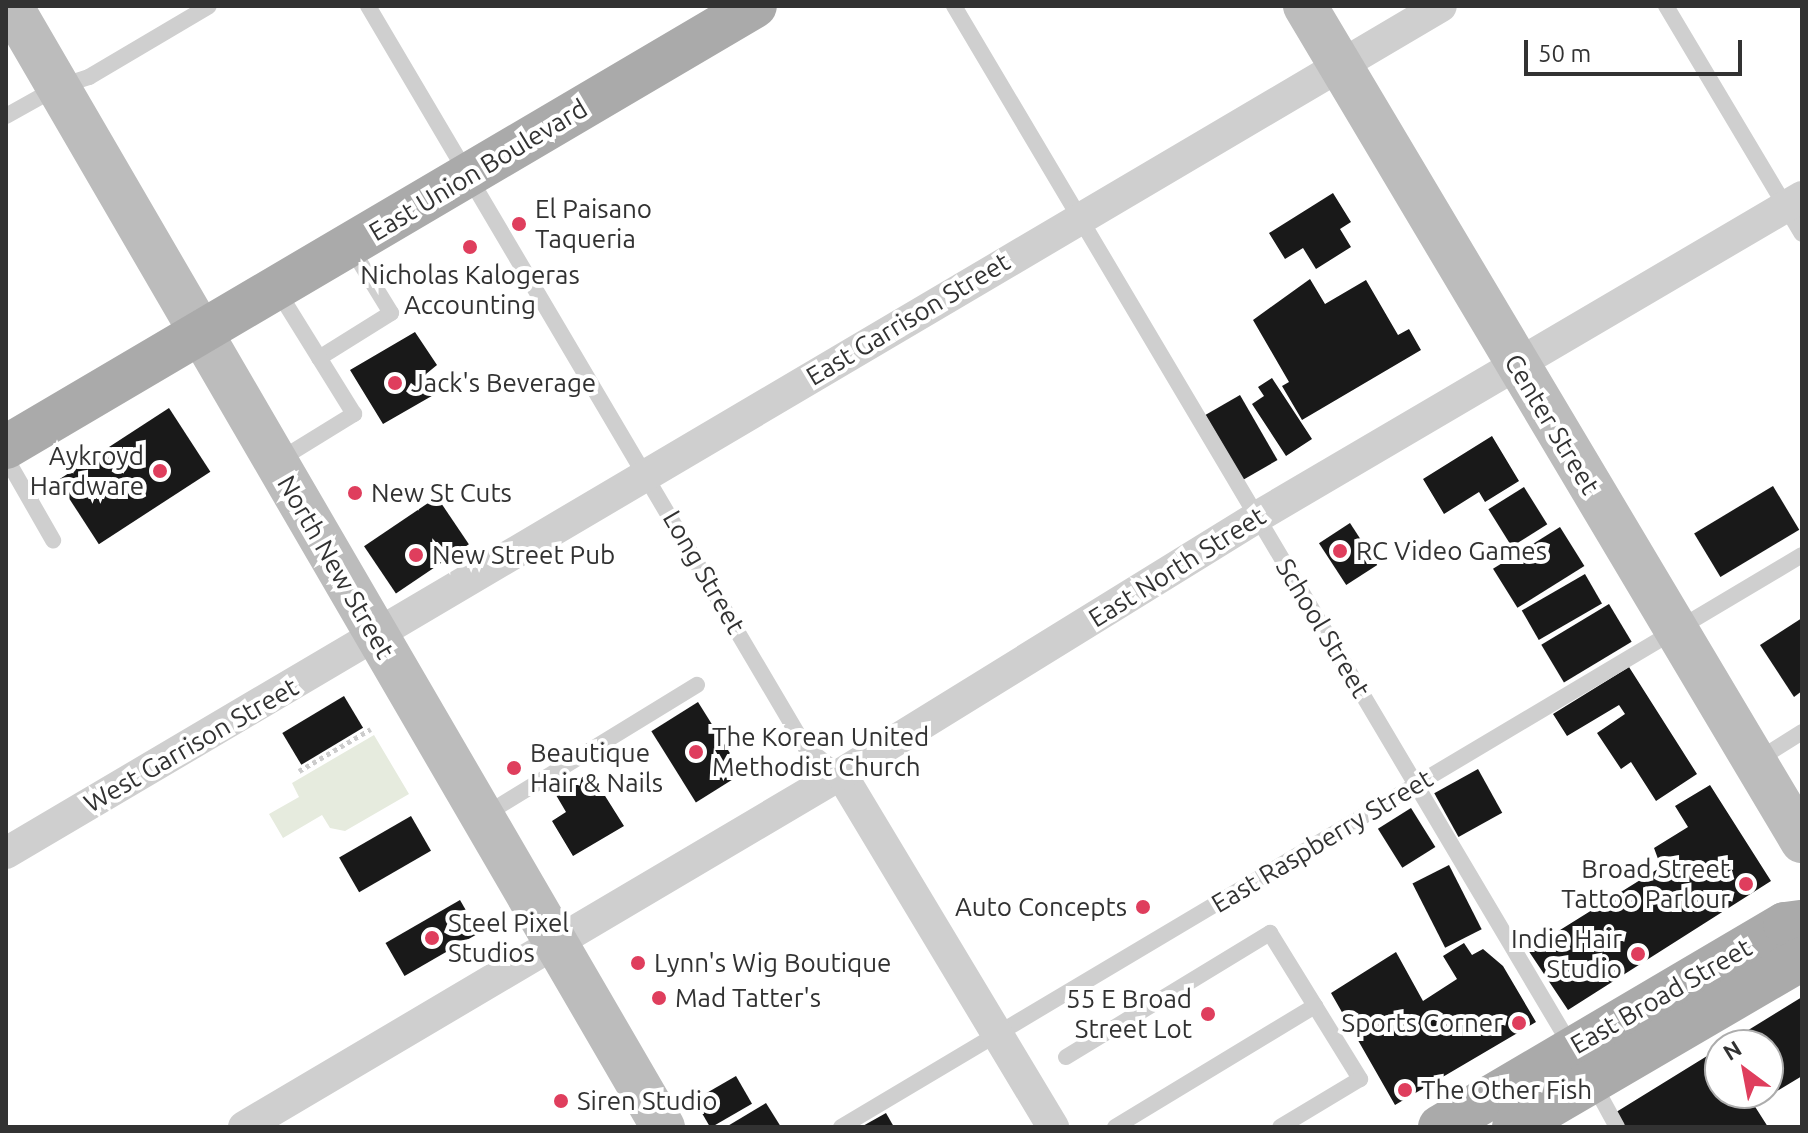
<!DOCTYPE html>
<html>
<head>
<meta charset="utf-8">
<style>
	body { margin:0 }
	#map { position:relative; width:1808px; height:1133px; overflow:hidden; background:#fff; font-family:Ubuntu,sans-serif }
	div>[style] { position:absolute }
	.green>* { inset:0; background:#e6ebde }
	.building>* { inset:0; background:#191919; transform-origin:0 0 }
	.path>* { height:5px; margin-top:-2.5px; transform-origin:0; background:repeating-linear-gradient(90deg,#ccc 0 4px,transparent 0 8px) }
	.service>* { height:16px; margin:-8px; padding:0 8px; transform-origin:8px; border-radius:8px; background:#cfcfcf }
	.minor>* { height:32px; margin:-16px; padding:0 16px; transform-origin:16px; border-radius:16px; background:#cfcfcf }
	.secondary>* { height:44px; margin:-22px; padding:0 22px; transform-origin:22px; border-radius:22px; background:#bcbcbc }
	.primary>* { height:44px; margin:-22px; padding:0 22px; transform-origin:22px; border-radius:22px; background:#aaa }
	.dots>* { width:22px; height:22px; translate:-50% -50%; box-sizing:border-box; border:4px solid #fff; border-radius:50% }
	span { translate:-50% -50%; white-space:nowrap; text-align:center; line-height:1.15; -webkit-text-stroke:8px #fff; paint-order:stroke }
	.street-label { font-size:26px; color:#323232 }
	.poi-label { font-size:26px; color:#323232 }
	.left { translate:0 -50%; text-align:left }
	.right { translate:-100% -50%; text-align:right }
	.frame { position:absolute; inset:0; border:8px solid #323232; pointer-events:none }
	.north { position:absolute; left:1704px; top:1029px; width:80px; height:80px; box-sizing:border-box; background:#fff; border:2px solid #adadad; border-radius:50%; rotate:328deg; font-size:22px; font-weight:700; line-height:32px; text-align:center; color:#323232 }
	.north::after { content:''; display:block; margin:auto; width:28px; height:36px; background:#df3e5d; clip-path:polygon(50% 0,100% 100%,50% 72%,0 100%) }
	.scale { position:absolute; left:1524px; top:40px; width:218px; height:36px; box-sizing:border-box; border:4px solid #323232; border-top:0; padding-left:10px; font-size:24px; line-height:28px; white-space:nowrap; color:#323232; -webkit-text-stroke:6px #fff; paint-order:stroke }
</style>
</head>
<body>
<div id="map">
	<div class="green">
		<div style="clip-path:polygon(374px 735px,409px 794px,345px 831px,330px 828px,322px 815px,283px 838px,269px 814px,299px 797px,292px 783px)"></div>
	</div>
	<div class="building">
		<div style="clip-path:polygon(1333px 193px,1351px 222px,1340px 229px,1351px 247px,1316px 269px,1303px 248px,1285px 259px,1269px 233px)"></div>
		<div style="clip-path:polygon(1310px 279px,1325px 304px,1366px 280px,1398px 335px,1409px 329px,1421px 350px,1302px 420px,1282px 386px,1289px 382px,1253px 320px)"></div>
		<div style="clip-path:polygon(415px 332px,437px 365px,426px 374px,437px 393px,383px 424px,350px 370px)"></div>
		<div style="clip-path:polygon(1272px 378px,1312px 439px,1286px 456px,1252px 404px,1264px 396px,1258px 387px)"></div>
		<div style="left:1240px;top:395px;width:75px;height:40px;rotate:60deg"></div>
		<div style="left:169px;top:408px;width:76px;height:133px;rotate:57deg"></div>
		<div style="clip-path:polygon(1492px 436px,1519px 481px,1485px 502px,1479px 492px,1444px 514px,1423px 479px)"></div>
		<div style="left:1773px;top:486px;width:51px;height:92px;rotate:59deg"></div>
		<div style="left:1524px;top:487px;width:44px;height:42px;rotate:58deg"></div>
		<div style="left:437px;top:497px;width:57px;height:88px;rotate:56deg"></div>
		<div style="left:1350px;top:523px;width:50px;height:37px;rotate:57deg"></div>
		<div style="left:1560px;top:527px;width:46px;height:79px;rotate:58deg"></div>
		<div style="left:1585px;top:574px;width:34px;height:73px;rotate:60deg"></div>
		<div style="left:1609px;top:604px;width:44px;height:79px;rotate:59deg"></div>
		<div style="clip-path:polygon(1802px 618px,1802px 691px,1794px 697px,1760px 645px)"></div>
		<div style="clip-path:polygon(1629px 667px,1697px 774px,1656px 801px,1631px 762px,1621px 769px,1597px 733px,1625px 714px,1619px 705px,1567px 736px,1553px 714px)"></div>
		<div style="left:344px;top:696px;width:37px;height:72px;rotate:59deg"></div>
		<div style="left:698px;top:702px;width:84px;height:55px;rotate:58deg"></div>
		<div style="left:1478px;top:769px;width:50px;height:50px;rotate:61deg"></div>
		<div style="clip-path:polygon(590px 772px,624px 826px,573px 856px,552px 821px,566px 812px,556px 795px)"></div>
		<div style="clip-path:polygon(1710px 785px,1771px 881px,1568px 1010px,1528px 950px,1661px 867px,1654px 848px,1688px 827px,1675px 806px)"></div>
		<div style="left:1411px;top:808px;width:46px;height:39px;rotate:58deg"></div>
		<div style="left:411px;top:816px;width:40px;height:83px;rotate:60deg"></div>
		<div style="left:1449px;top:865px;width:72px;height:41px;rotate:63deg"></div>
		<div style="left:460px;top:900px;width:38px;height:86px;rotate:60deg"></div>
		<div style="clip-path:polygon(1464px 943px,1472px 955px,1483px 949px,1503px 966px,1536px 1022px,1395px 1105px,1331px 993px,1396px 952px,1423px 1001px,1457px 979px,1443px 956px)"></div>
		<div style="clip-path:polygon(1802px 997px,1802px 1076px,1754px 1105px,1768px 1127px,1621px 1127px,1613px 1114px,1720px 1048px,1720px 1093px,1768px 1093px,1768px 1045px,1724px 1045px)"></div>
		<div style="left:736px;top:1076px;width:32px;height:48px;rotate:60deg"></div>
		<div style="clip-path:polygon(766px 1103px,781px 1127px,726px 1127px)"></div>
		<div style="clip-path:polygon(886px 1113px,894px 1127px,861px 1127px)"></div>
	</div>
	<div class="path">
		<div style="left:299px;top:771px;width:83px;rotate:-30.3deg"></div>
	</div>
	<div class="service">
		<div style="left:368px;top:6px;width:862px;rotate:59.45deg"></div>
		<div style="left:806px;top:748px;width:44px;rotate:36.6deg"></div>
		<div style="left:954px;top:6px;width:1209px;rotate:59.32deg"></div>
		<div style="left:1666px;top:6px;width:265px;rotate:59.2deg"></div>
		<div style="left:6px;top:116px;width:60px;rotate:-29.1deg"></div>
		<div style="left:58px;top:87px;width:33px;rotate:-18deg"></div>
		<div style="left:89px;top:77px;width:139px;rotate:-30.6deg"></div>
		<div style="left:319px;top:358px;width:85px;rotate:-32deg"></div>
		<div style="left:391px;top:313px;width:79px;rotate:-121.5deg"></div>
		<div style="left:6px;top:458px;width:95px;rotate:60.2deg"></div>
		<div style="left:276px;top:462px;width:92px;rotate:-31.6deg"></div>
		<div style="left:354px;top:414px;width:146px;rotate:-121.8deg"></div>
		<div style="left:1756px;top:761px;width:54px;rotate:-32.2deg"></div>
		<div style="left:483px;top:816px;width:251px;rotate:-31.5deg"></div>
		<div style="left:1066px;top:1057px;width:239px;rotate:-31.3deg"></div>
		<div style="left:1270px;top:933px;width:86px;rotate:58.3deg"></div>
		<div style="left:1593px;top:1083px;width:50px;rotate:61.4deg"></div>
		<div style="left:841px;top:1127px;width:1118px;rotate:-30.76deg"></div>
		<div style="left:1115px;top:1127px;width:234px;rotate:-31.2deg"></div>
		<div style="left:1315px;top:1006px;width:86px;rotate:58.3deg"></div>
		<div style="left:1360px;top:1079px;width:93px;rotate:149deg"></div>
	</div>
	<div class="minor">
		<div style="left:841px;top:774px;width:412px;rotate:59deg"></div>
		<div style="left:6px;top:853px;width:1666px;rotate:-30.55deg"></div>
		<div style="left:244px;top:1127px;width:694px;rotate:-30.6deg"></div>
		<div style="left:841px;top:774px;width:489px;rotate:-31.7deg"></div>
		<div style="left:1257px;top:517px;width:632px;rotate:-30.42deg"></div>
	</div>
	<div class="secondary">
		<div style="left:11px;top:6px;width:1297px;rotate:59.82deg"></div>
		<div style="left:1305px;top:6px;width:972px;rotate:59.24deg"></div>
	</div>
	<div class="primary">
		<div style="left:6px;top:447px;width:869px;rotate:-30.49deg"></div>
		<div style="left:1440px;top:1127px;width:400px;rotate:-30.5deg"></div>
		<div style="left:1785px;top:924px;width:17px;rotate:-7deg"></div>
		<div style="left:1514px;top:1127px;width:333px;rotate:-30.3deg"></div>
	</div>
	<div class="dots">
		<div style="left:519px;top:224px;background:#df3e5d"></div>
		<div style="left:470px;top:247px;background:#df3e5d"></div>
		<div style="left:395px;top:383px;background:#df3e5d"></div>
		<div style="left:160px;top:471px;background:#df3e5d"></div>
		<div style="left:355px;top:493px;background:#df3e5d"></div>
		<div style="left:1340px;top:551px;background:#df3e5d"></div>
		<div style="left:416px;top:555px;background:#df3e5d"></div>
		<div style="left:696px;top:752px;background:#df3e5d"></div>
		<div style="left:514px;top:768px;background:#df3e5d"></div>
		<div style="left:1746px;top:884px;background:#df3e5d"></div>
		<div style="left:1143px;top:907px;background:#df3e5d"></div>
		<div style="left:432px;top:938px;background:#df3e5d"></div>
		<div style="left:1638px;top:954px;background:#df3e5d"></div>
		<div style="left:638px;top:963px;background:#df3e5d"></div>
		<div style="left:659px;top:998px;background:#df3e5d"></div>
		<div style="left:1208px;top:1014px;background:#df3e5d"></div>
		<div style="left:1519px;top:1023px;background:#df3e5d"></div>
		<div style="left:1405px;top:1090px;background:#df3e5d"></div>
		<div style="left:561px;top:1101px;background:#df3e5d"></div>
	</div>
	<div class="street-label">
		<span style="left:478px;top:170px;rotate:-31deg">East Union Boulevard</span>
		<span style="left:908px;top:319px;rotate:-31deg">East Garrison Street</span>
		<span style="left:1552px;top:424px;rotate:59deg">Center Street</span>
		<span style="left:336px;top:567px;rotate:60deg">North New Street</span>
		<span style="left:1177px;top:567px;rotate:-32deg">East North Street</span>
		<span style="left:704px;top:572px;rotate:60deg">Long Street</span>
		<span style="left:1323px;top:628px;rotate:59deg">School Street</span>
		<span style="left:191px;top:745px;rotate:-30deg">West Garrison Street</span>
		<span style="left:1322px;top:841px;rotate:-31deg">East Raspberry Street</span>
		<span style="left:1661px;top:996px;rotate:-30deg">East Broad Street</span>
	</div>
	<div class="poi-label">
		<span class="left" style="left:535px;top:224px">El Paisano<br>Taqueria</span>
		<span style="left:470px;top:290px">Nicholas Kalogeras<br>Accounting</span>
		<span class="left" style="left:411px;top:383px">Jack's Beverage</span>
		<span class="right" style="left:144px;top:471px">Aykroyd<br>Hardware</span>
		<span class="left" style="left:371px;top:493px">New St Cuts</span>
		<span class="left" style="left:1356px;top:551px">RC Video Games</span>
		<span class="left" style="left:432px;top:555px">New Street Pub</span>
		<span class="left" style="left:712px;top:752px">The Korean United<br>Methodist Church</span>
		<span class="left" style="left:530px;top:768px">Beautique<br>Hair &amp; Nails</span>
		<span class="right" style="left:1730px;top:884px">Broad Street<br>Tattoo Parlour</span>
		<span class="right" style="left:1127px;top:907px">Auto Concepts</span>
		<span class="left" style="left:448px;top:938px">Steel Pixel<br>Studios</span>
		<span class="right" style="left:1622px;top:954px">Indie Hair<br>Studio</span>
		<span class="left" style="left:654px;top:963px">Lynn's Wig Boutique</span>
		<span class="left" style="left:675px;top:998px">Mad Tatter's</span>
		<span class="right" style="left:1192px;top:1014px">55 E Broad<br>Street Lot</span>
		<span class="right" style="left:1503px;top:1023px">Sports Corner</span>
		<span class="left" style="left:1421px;top:1090px">The Other Fish</span>
		<span class="left" style="left:577px;top:1101px">Siren Studio</span>
	</div>
	<div class="frame"></div>
	<div class="north">N</div>
	<div class="scale">50 m</div>
</div>
</body>
</html>
